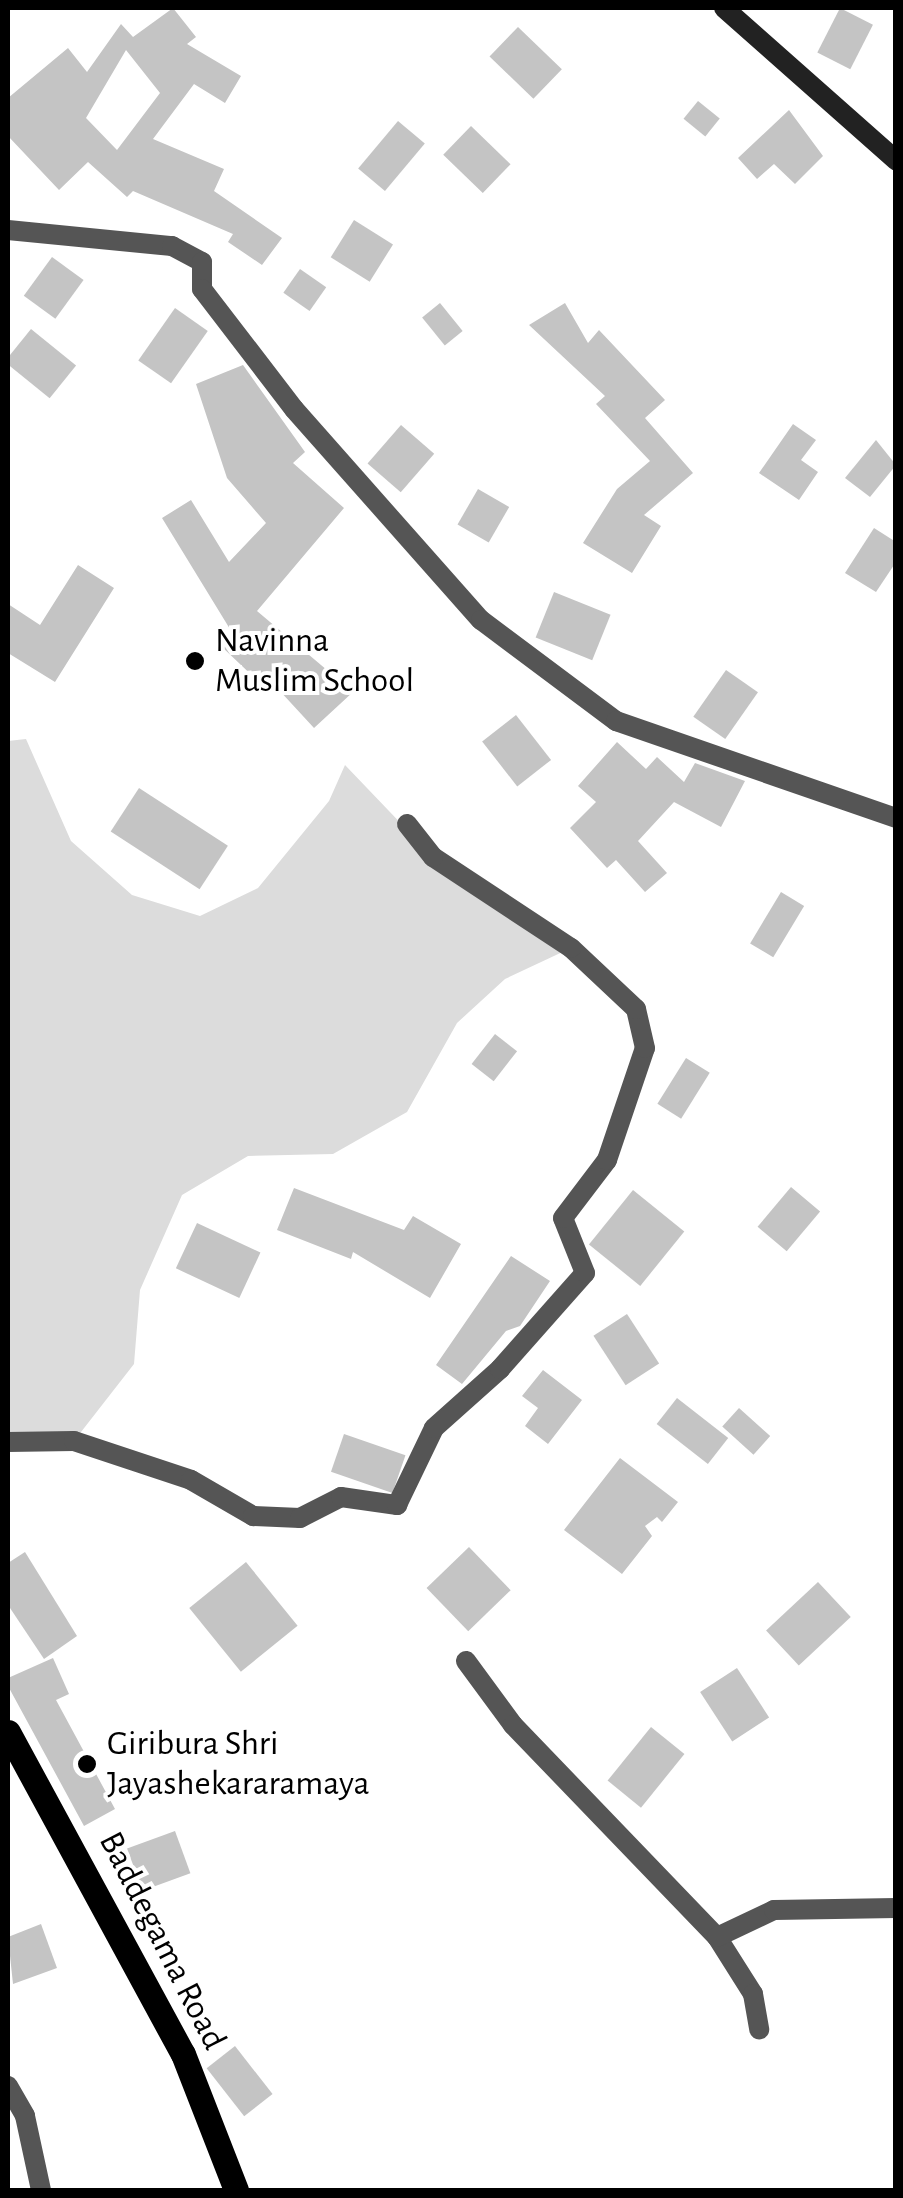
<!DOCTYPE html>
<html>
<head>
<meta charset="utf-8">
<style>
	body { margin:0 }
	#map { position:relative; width:903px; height:2198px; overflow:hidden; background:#fff; font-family:"Alegreya Sans",sans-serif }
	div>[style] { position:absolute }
	.green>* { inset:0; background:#dcdcdc }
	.building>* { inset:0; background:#c4c4c4; transform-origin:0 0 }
	.street>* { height:20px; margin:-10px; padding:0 10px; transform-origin:10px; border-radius:10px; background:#555 }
	.secondary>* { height:20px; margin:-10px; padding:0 10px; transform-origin:10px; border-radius:10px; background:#222 }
	.primary>* { height:25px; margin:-12.5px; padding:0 12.5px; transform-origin:12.5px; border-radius:12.5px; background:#000 }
	.dots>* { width:28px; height:28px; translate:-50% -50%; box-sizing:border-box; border:5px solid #fff; border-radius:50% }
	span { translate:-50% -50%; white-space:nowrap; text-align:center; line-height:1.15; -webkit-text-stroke:8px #fff; paint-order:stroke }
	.poi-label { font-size:35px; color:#000 }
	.left { translate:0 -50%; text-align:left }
	.street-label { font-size:35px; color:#000 }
	.frame { position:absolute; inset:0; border:10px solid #000; pointer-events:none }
</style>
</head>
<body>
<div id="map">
	<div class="green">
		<div style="clip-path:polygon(26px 739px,71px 841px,132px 895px,200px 916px,258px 888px,329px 801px,345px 765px,433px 857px,571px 948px,505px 979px,457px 1023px,407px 1112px,333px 1154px,248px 1156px,182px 1195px,140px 1290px,134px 1364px,74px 1441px,8px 1442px,8px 741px)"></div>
	</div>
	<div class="building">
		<div style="clip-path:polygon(evenodd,173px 8px,196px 37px,187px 44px,241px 76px,225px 103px,194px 84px,153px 139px,224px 169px,214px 191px,282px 238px,262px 265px,228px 242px,233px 234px,133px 191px,127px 197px,88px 162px,59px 190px,8px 136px,8px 98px,68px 48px,87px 72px,121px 24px,133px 37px,173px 8px,126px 50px,160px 93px,117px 150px,86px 118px,126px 50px)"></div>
		<div style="left:840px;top:8px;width:37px;height:50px;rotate:27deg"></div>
		<div style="left:518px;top:27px;width:61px;height:41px;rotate:44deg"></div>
		<div style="left:698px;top:101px;width:28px;height:23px;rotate:39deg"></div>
		<div style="clip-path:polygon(789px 110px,823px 156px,795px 184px,774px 164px,757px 179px,738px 158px)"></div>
		<div style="left:398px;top:121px;width:35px;height:62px;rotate:40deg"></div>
		<div style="left:471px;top:126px;width:55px;height:40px;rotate:44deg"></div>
		<div style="left:354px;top:220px;width:46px;height:44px;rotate:32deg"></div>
		<div style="left:52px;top:257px;width:39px;height:48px;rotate:36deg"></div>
		<div style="left:300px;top:269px;width:32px;height:29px;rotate:35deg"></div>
		<div style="left:440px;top:303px;width:36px;height:23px;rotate:51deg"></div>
		<div style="clip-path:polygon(565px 303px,588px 343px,599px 330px,665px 400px,645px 418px,693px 473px,644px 515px,661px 526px,632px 573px,583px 543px,617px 489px,650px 461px,596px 404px,605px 396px,529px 325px)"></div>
		<div style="left:175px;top:308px;width:40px;height:64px;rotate:35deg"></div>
		<div style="left:31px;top:329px;width:58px;height:42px;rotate:39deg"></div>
		<div style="clip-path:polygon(243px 365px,305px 452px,293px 463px,344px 508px,257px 611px,353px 692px,314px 728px,267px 677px,260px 683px,221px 646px,233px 634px,162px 518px,191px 500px,229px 562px,266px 523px,227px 478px,196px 384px)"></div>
		<div style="clip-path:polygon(793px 424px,816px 440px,801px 460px,818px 472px,799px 500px,759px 473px)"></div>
		<div style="left:401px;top:425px;width:44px;height:51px;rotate:41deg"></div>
		<div style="clip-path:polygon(876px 440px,896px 465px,870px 497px,845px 478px)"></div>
		<div style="left:478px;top:489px;width:36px;height:41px;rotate:30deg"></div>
		<div style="clip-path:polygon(874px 528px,896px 542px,896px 562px,876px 592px,845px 573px)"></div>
		<div style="clip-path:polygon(78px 565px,114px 588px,55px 682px,8px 653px,8px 604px,40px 625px)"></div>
		<div style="left:554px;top:592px;width:61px;height:49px;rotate:22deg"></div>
		<div style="left:726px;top:670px;width:39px;height:57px;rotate:35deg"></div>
		<div style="left:516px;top:715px;width:57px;height:43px;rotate:52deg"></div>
		<div style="clip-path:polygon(617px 742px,646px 769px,657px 757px,684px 782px,695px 763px,745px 781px,721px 827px,674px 802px,638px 841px,667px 873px,645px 892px,616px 860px,607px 868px,570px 828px,596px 802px,578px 786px)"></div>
		<div style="left:139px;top:788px;width:106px;height:52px;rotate:33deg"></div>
		<div style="left:781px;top:892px;width:27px;height:60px;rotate:31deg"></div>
		<div style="left:495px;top:1034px;width:28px;height:38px;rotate:38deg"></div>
		<div style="left:686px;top:1058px;width:28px;height:54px;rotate:32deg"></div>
		<div style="left:791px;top:1187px;width:38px;height:52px;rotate:40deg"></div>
		<div style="clip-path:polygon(294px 1188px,404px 1230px,413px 1216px,461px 1244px,430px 1298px,353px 1252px,351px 1259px,277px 1230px)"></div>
		<div style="left:633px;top:1190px;width:66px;height:70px;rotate:39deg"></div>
		<div style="left:197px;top:1223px;width:70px;height:50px;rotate:25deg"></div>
		<div style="clip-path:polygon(511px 1256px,550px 1281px,520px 1326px,506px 1331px,462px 1384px,436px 1365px)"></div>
		<div style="left:627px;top:1314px;width:59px;height:40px;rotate:57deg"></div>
		<div style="clip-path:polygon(543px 1370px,582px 1400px,548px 1444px,525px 1426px,538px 1408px,522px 1396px)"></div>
		<div style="left:677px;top:1398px;width:65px;height:33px;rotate:38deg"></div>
		<div style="left:739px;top:1408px;width:42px;height:25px;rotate:42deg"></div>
		<div style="left:344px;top:1434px;width:65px;height:40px;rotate:19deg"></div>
		<div style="clip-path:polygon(620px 1458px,678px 1502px,662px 1522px,657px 1517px,645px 1526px,652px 1536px,622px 1574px,564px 1530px)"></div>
		<div style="left:469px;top:1547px;width:60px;height:59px;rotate:46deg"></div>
		<div style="clip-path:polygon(25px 1552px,77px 1636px,44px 1659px,8px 1605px,8px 1563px)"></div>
		<div style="left:246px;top:1562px;width:82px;height:73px;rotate:51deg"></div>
		<div style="left:818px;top:1582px;width:48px;height:71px;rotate:47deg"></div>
		<div style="clip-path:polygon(53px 1658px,69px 1694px,56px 1700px,115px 1809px,84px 1826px,8px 1686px,8px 1678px)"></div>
		<div style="left:737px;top:1668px;width:59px;height:44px;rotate:57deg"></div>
		<div style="left:651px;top:1727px;width:43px;height:69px;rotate:39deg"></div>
		<div style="left:175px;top:1831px;width:45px;height:51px;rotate:70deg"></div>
		<div style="clip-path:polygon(41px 1924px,57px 1968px,13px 1984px,8px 1937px)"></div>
		<div style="left:235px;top:2046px;width:61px;height:36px;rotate:52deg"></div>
	</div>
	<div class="street">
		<div style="left:8px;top:230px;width:165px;rotate:5.6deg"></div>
		<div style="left:172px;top:246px;width:34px;rotate:28deg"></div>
		<div style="left:202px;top:262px;width:27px;rotate:90deg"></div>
		<div style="left:202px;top:289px;width:151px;rotate:52.5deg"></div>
		<div style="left:294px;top:409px;width:282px;rotate:48.5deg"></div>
		<div style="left:481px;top:620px;width:169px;rotate:36.8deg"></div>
		<div style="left:616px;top:721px;width:296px;rotate:19.1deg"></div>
		<div style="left:8px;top:1442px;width:66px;rotate:-0.9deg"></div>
		<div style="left:74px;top:1441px;width:123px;rotate:18.4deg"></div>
		<div style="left:191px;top:1480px;width:72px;rotate:30.1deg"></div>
		<div style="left:253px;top:1516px;width:47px;rotate:2.4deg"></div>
		<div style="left:300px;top:1518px;width:46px;rotate:-27.1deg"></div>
		<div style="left:341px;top:1497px;width:57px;rotate:8.1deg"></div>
		<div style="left:397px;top:1505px;width:85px;rotate:-64.3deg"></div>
		<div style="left:434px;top:1428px;width:89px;rotate:-41.8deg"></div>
		<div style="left:500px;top:1369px;width:128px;rotate:-48.5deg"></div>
		<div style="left:585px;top:1273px;width:59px;rotate:-111.8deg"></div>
		<div style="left:563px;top:1218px;width:73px;rotate:-52.8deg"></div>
		<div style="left:607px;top:1160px;width:118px;rotate:-71.3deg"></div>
		<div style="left:645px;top:1048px;width:40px;rotate:-103deg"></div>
		<div style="left:636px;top:1009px;width:89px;rotate:-136.8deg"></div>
		<div style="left:571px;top:948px;width:165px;rotate:-146.6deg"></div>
		<div style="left:433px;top:857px;width:42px;rotate:-128.2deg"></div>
		<div style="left:466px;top:1661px;width:79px;rotate:53.7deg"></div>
		<div style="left:513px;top:1725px;width:294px;rotate:46.1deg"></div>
		<div style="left:717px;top:1937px;width:67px;rotate:57.7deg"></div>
		<div style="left:753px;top:1994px;width:36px;rotate:80deg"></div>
		<div style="left:717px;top:1937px;width:63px;rotate:-25.3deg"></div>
		<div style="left:774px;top:1910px;width:122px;rotate:-0.9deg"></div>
		<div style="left:8px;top:2086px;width:34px;rotate:60deg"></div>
		<div style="left:25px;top:2116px;width:76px;rotate:77.8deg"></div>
	</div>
	<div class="secondary">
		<div style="left:724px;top:8px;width:230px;rotate:41.5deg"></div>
	</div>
	<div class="primary">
		<div style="left:8px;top:1732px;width:366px;rotate:61.5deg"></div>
		<div style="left:183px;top:2054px;width:146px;rotate:68.7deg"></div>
	</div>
	<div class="dots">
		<div style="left:195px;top:661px;background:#000"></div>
		<div style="left:87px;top:1764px;background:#000"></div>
	</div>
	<div class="poi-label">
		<span class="left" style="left:215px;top:661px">Navinna<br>Muslim School</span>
		<span class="left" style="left:107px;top:1764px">Giribura Shri<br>Jayashekararamaya</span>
	</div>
	<div class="street-label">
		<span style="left:162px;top:1941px;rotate:63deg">Baddegama Road</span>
	</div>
	<div class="frame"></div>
</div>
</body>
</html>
